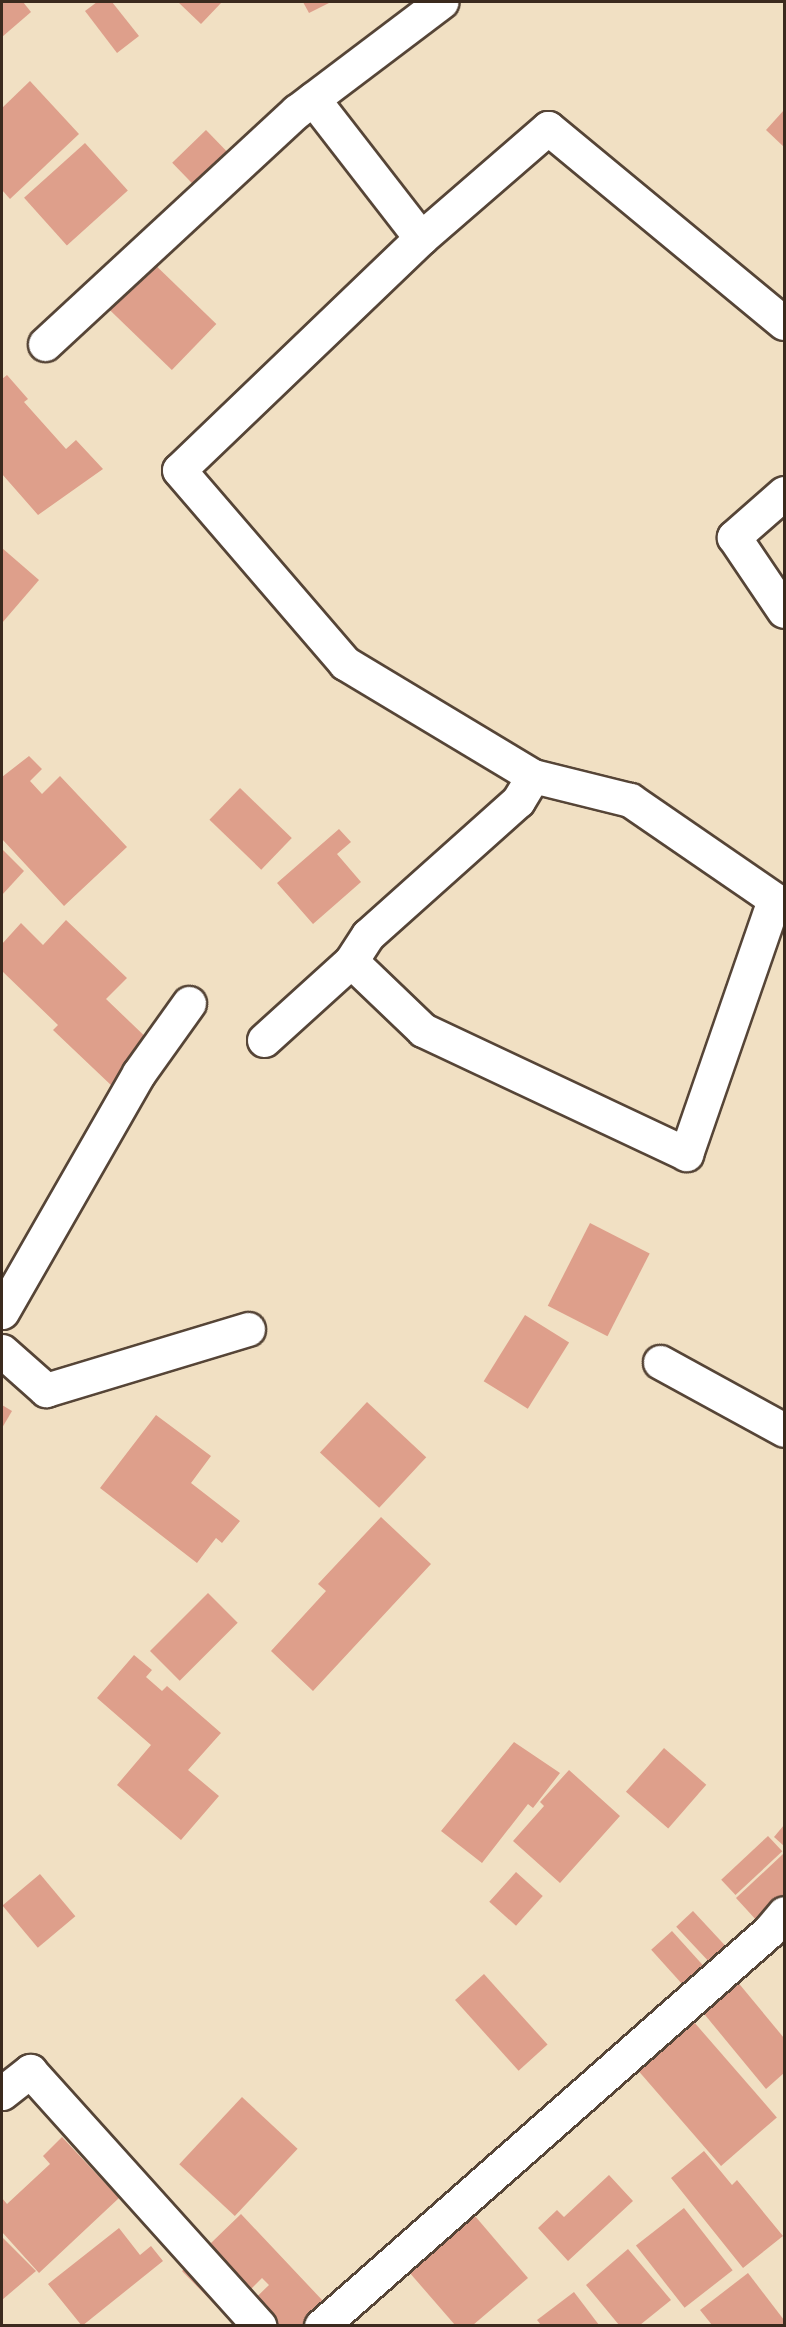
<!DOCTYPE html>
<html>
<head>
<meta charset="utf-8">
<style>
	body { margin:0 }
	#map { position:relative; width:786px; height:2327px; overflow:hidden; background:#f1e0c3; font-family:Dekko,sans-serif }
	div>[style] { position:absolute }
	.building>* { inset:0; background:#de9f8b; transform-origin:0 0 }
	.roads { filter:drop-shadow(2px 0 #564537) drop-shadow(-2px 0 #564537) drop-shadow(0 2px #564537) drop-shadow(0 -2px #564537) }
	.minor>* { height:33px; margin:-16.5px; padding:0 16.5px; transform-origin:16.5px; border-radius:16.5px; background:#fff }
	span { translate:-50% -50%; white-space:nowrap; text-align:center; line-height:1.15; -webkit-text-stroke:4.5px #fff; paint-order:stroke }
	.frame { position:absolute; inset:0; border:3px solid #3b2a1e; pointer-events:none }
</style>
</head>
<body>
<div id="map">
	<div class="building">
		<div style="clip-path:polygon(2px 2px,23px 2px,31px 12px,2px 37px)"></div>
		<div style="clip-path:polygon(97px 2px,112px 2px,139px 36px,117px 53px,85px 11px)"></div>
		<div style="clip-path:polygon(178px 2px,222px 2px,201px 24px)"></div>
		<div style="clip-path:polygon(303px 2px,331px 2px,309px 13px)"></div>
		<div style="clip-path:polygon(30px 81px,79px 134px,10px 199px,2px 190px,2px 108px)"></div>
		<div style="clip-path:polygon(784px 110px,784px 147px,766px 130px)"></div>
		<div style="left:206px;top:130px;width:37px;height:47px;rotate:46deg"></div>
		<div style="left:85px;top:143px;width:64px;height:82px;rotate:48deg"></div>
		<div style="left:148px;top:258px;width:95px;height:64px;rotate:44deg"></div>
		<div style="clip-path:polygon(7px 375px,28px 399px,24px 402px,66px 449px,76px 440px,103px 469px,38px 515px,2px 474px,2px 379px)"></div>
		<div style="clip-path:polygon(2px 548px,39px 580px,2px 623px)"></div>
		<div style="clip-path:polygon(29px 756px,42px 769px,30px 781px,42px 794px,60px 776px,127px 847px,64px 906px,2px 839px,2px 777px)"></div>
		<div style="left:240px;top:788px;width:72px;height:44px;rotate:44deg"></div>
		<div style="clip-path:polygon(339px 829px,351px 842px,337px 854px,361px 882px,313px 924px,277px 883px)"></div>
		<div style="clip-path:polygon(2px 849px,24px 871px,2px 895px)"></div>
		<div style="clip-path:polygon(66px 920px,127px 978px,106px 999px,154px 1045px,113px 1087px,53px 1030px,58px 1025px,2px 971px,2px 944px,21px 923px,43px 945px)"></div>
		<div style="left:590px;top:1223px;width:67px;height:93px;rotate:27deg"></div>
		<div style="left:525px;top:1315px;width:52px;height:78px;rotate:32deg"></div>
		<div style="left:367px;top:1402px;width:81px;height:69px;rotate:43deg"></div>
		<div style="clip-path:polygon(2px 1405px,12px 1411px,2px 1428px)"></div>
		<div style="clip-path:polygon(156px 1415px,211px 1456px,191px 1483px,240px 1521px,222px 1543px,216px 1538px,197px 1563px,100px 1488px)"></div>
		<div style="clip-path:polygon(381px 1517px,431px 1564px,313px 1691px,271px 1651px,326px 1591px,318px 1584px)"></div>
		<div style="left:208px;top:1593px;width:42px;height:82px;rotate:45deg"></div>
		<div style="clip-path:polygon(134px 1655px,152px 1670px,146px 1677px,162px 1691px,167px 1686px,221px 1733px,188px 1770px,219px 1796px,181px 1840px,117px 1785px,151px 1745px,97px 1698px)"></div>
		<div style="clip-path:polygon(514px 1742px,560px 1773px,533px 1808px,528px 1804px,482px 1863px,441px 1831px)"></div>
		<div style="left:664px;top:1748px;width:56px;height:58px;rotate:41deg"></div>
		<div style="clip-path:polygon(569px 1770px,620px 1816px,560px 1883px,513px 1841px,544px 1806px,540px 1802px)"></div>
		<div style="clip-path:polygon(784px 1825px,784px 1846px,774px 1837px)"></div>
		<div style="left:768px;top:1836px;width:21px;height:64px;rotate:47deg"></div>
		<div style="clip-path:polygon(783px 1854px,784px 1898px,758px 1922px,736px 1898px)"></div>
		<div style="left:516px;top:1872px;width:36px;height:40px;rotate:42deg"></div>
		<div style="left:40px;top:1874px;width:55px;height:49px;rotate:50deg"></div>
		<div style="left:693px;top:1911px;width:59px;height:23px;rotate:47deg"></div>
		<div style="left:672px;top:1931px;width:59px;height:28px;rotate:48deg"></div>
		<div style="left:484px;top:1974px;width:95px;height:39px;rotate:48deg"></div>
		<div style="clip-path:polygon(731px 1974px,784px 2038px,784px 2073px,766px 2089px,696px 2004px)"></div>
		<div style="left:687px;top:2014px;width:137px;height:74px;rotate:49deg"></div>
		<div style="left:242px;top:2097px;width:76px;height:92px;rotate:43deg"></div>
		<div style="clip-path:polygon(62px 2137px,119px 2198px,39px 2273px,2px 2232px,2px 2198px,7px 2204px,50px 2164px,43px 2156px)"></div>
		<div style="clip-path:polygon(704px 2151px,732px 2185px,737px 2180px,783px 2236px,743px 2268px,671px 2178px)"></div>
		<div style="clip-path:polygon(609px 2175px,633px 2201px,568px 2261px,538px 2228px,557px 2210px,564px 2217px)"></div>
		<div style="left:684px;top:2208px;width:79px;height:61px;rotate:52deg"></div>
		<div style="clip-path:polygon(241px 2214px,340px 2319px,333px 2325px,238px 2325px,233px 2320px,269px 2285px,262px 2278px,225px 2315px,182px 2271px)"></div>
		<div style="clip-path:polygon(475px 2216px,528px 2278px,473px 2325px,455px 2325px,409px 2272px)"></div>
		<div style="clip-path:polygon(119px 2228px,140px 2255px,151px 2246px,163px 2261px,82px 2326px,48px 2284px)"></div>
		<div style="clip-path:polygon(2px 2237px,36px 2271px,2px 2300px)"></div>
		<div style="clip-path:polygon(628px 2249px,671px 2300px,640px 2325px,619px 2325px,586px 2285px)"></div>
		<div style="clip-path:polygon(748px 2273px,784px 2320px,784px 2325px,712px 2325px,700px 2310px)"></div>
		<div style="clip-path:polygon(574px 2292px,599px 2325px,541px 2325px,537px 2320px)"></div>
	</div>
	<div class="roads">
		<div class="minor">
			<div style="left:313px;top:99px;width:176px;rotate:52.2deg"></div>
			<div style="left:421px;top:238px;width:335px;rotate:136.2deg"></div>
			<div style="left:179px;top:470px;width:255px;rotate:49.3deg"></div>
			<div style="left:345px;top:663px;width:219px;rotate:31deg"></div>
			<div style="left:533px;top:776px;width:100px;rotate:13.9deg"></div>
			<div style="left:630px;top:800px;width:187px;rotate:34.5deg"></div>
			<div style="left:421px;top:238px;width:168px;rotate:-40.9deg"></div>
			<div style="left:548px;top:128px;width:306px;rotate:39.6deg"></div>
			<div style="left:45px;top:344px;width:343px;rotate:-42.8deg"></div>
			<div style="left:297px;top:111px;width:181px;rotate:-37.1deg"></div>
			<div style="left:784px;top:493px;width:67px;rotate:138.7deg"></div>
			<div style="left:734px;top:537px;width:89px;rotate:56deg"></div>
			<div style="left:351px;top:961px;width:100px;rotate:43.8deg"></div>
			<div style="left:423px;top:1030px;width:291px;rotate:25.2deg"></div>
			<div style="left:686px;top:1154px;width:269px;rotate:-70.9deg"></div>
			<div style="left:264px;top:1040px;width:118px;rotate:-42.2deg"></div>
			<div style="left:351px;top:961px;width:31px;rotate:-57deg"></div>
			<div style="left:368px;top:935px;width:201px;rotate:-41.8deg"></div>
			<div style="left:518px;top:801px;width:29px;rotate:-59deg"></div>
			<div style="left:2px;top:1312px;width:275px;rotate:-60.2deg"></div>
			<div style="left:139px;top:1073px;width:86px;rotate:-54.5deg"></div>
			<div style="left:2px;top:1351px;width:59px;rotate:41.6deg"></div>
			<div style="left:46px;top:1390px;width:211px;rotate:-16.8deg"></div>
			<div style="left:660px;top:1362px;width:141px;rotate:28.7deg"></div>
			<div style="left:2px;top:2093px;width:36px;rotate:-38deg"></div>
			<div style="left:30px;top:2071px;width:343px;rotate:48deg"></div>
			<div style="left:321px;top:2326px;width:597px;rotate:-41.4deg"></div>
			<div style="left:769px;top:1931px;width:23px;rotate:-50deg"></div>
		</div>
	</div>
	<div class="frame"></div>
</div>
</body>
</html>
